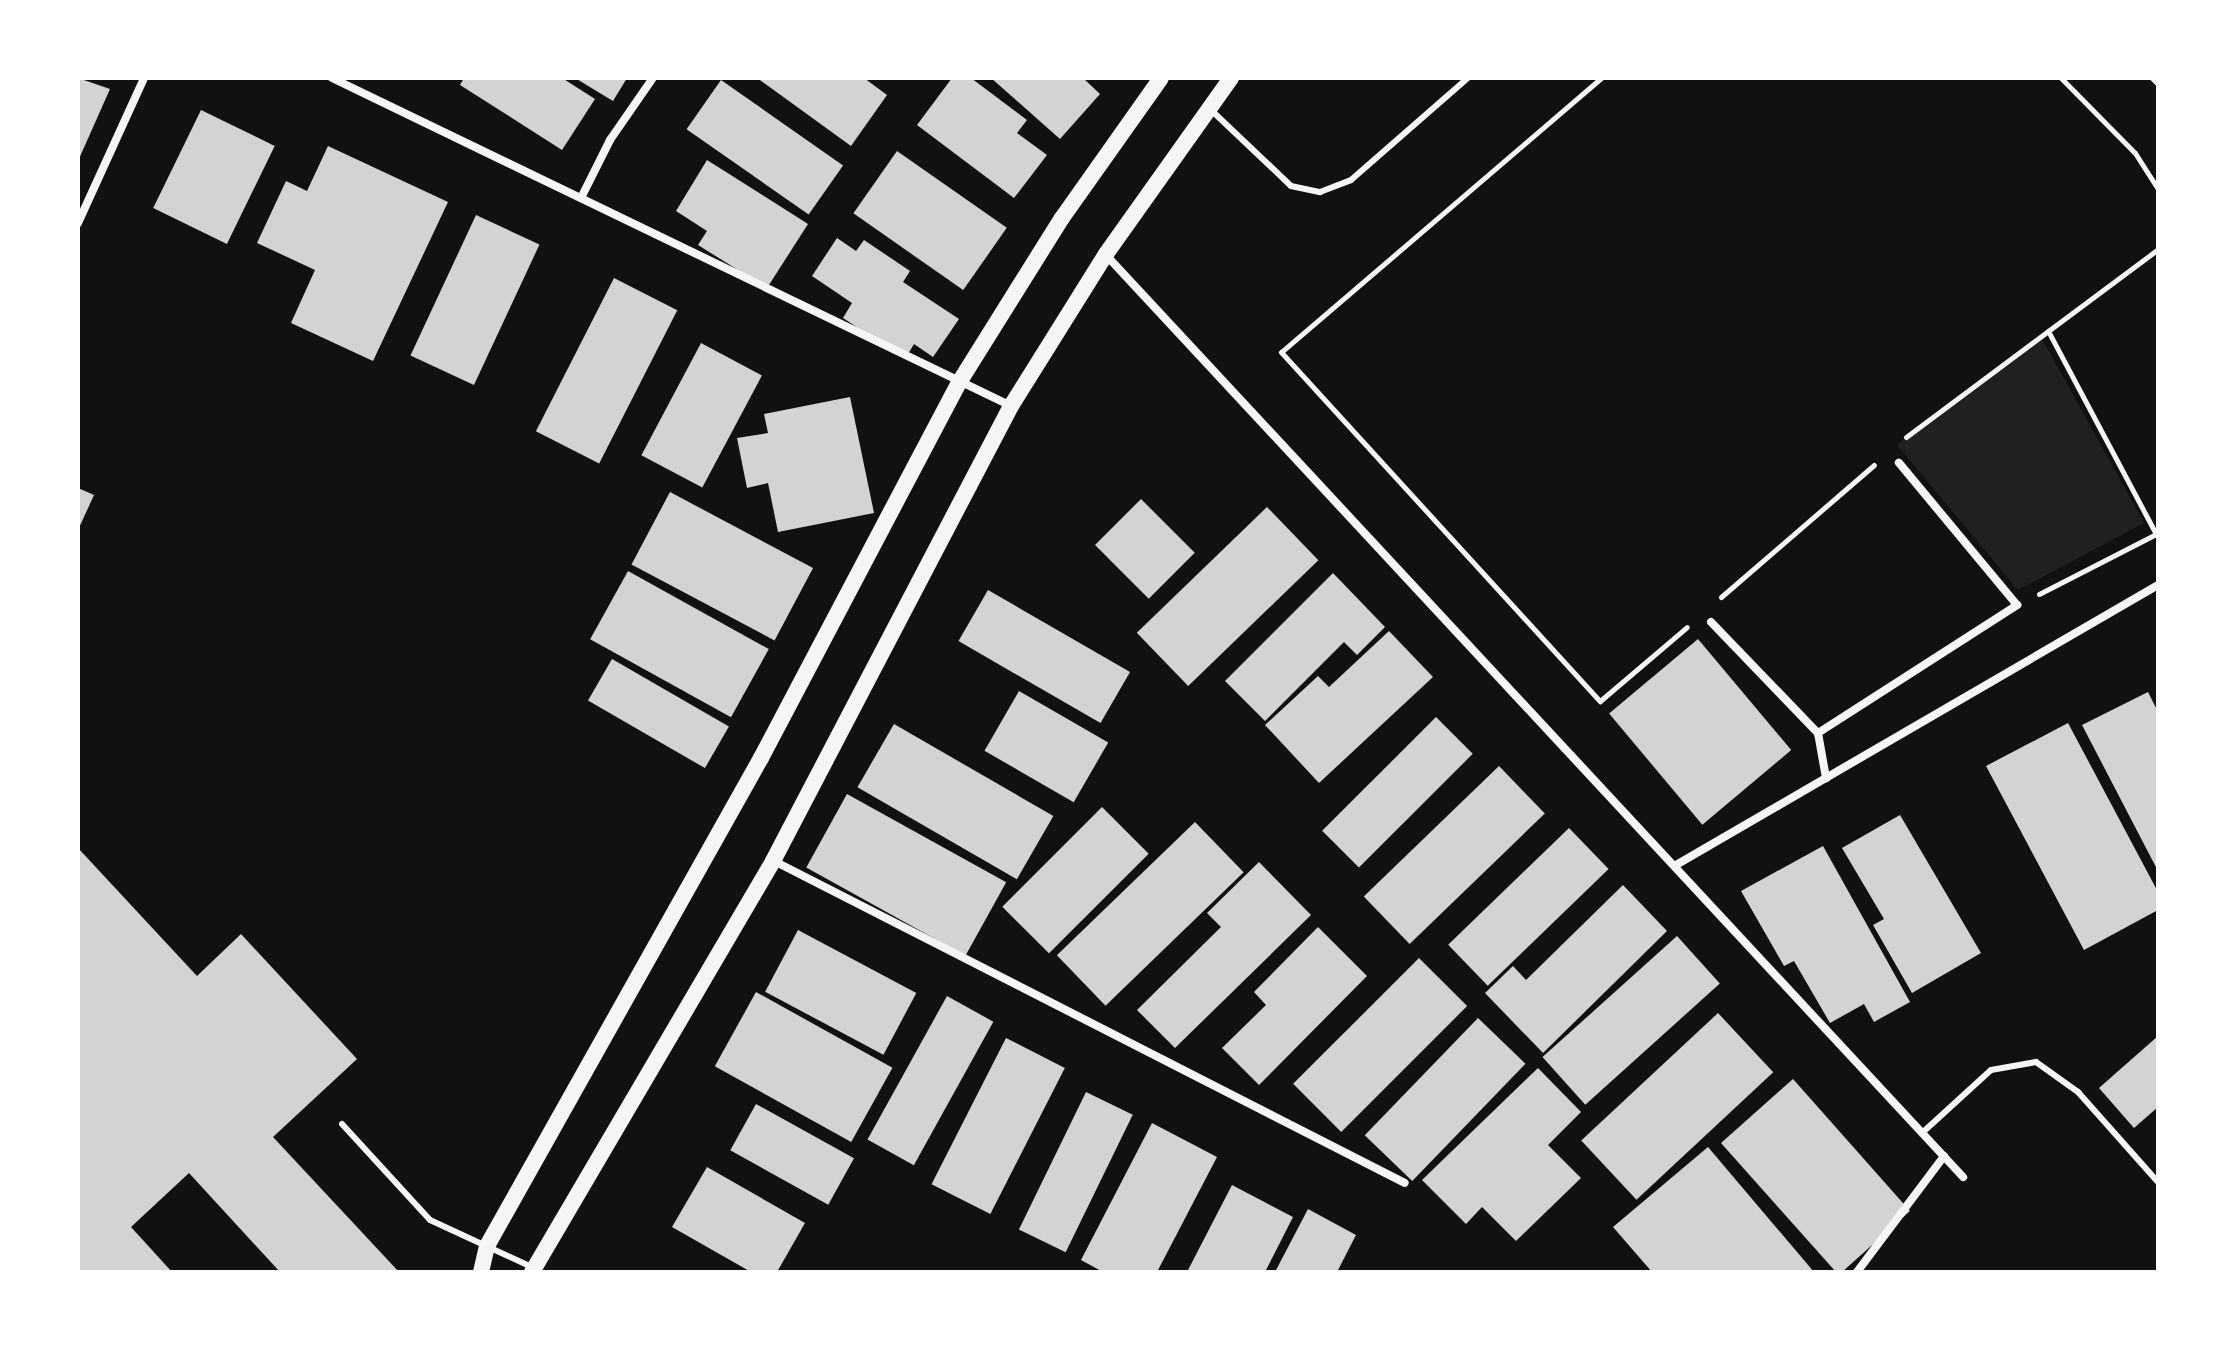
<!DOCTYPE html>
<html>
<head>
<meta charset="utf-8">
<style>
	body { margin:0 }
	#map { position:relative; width:2236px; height:1350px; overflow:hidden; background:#111; font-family:Montserrat,sans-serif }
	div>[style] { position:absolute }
	.green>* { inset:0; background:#202020 }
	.building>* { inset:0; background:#d3d3d3; transform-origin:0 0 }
	.path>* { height:5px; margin:-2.5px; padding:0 2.5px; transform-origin:2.5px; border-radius:2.5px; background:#f5f5f5 }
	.service>* { height:6px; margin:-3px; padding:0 3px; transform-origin:3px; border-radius:3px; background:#f5f5f5 }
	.minor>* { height:8px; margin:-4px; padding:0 4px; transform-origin:4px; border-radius:4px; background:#f5f5f5 }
	.secondary>* { height:16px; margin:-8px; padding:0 8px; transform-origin:8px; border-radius:8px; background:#f5f5f5 }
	span { translate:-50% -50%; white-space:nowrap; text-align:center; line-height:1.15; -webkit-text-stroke:6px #fff; paint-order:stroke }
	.frame { position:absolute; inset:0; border:80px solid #fff; pointer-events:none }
</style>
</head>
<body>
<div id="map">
	<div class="green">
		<div style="clip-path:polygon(2041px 337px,2144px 523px,2018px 590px,1897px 445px)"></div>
	</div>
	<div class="building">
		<div style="clip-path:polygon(78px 78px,110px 89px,78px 161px)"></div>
		<div style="clip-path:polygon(464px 78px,562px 78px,595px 99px,562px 150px,460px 85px)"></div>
		<div style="clip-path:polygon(575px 78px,627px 78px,613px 101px)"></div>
		<div style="clip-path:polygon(757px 78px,864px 78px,887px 95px,851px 146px)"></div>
		<div style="clip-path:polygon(952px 78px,971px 78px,1027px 120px,1017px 133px,1047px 155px,1014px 198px,917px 125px)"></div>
		<div style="clip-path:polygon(991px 78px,1083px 78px,1100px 94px,1060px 139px)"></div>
		<div style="left:721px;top:80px;width:149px;height:60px;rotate:35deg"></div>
		<div style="left:201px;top:110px;width:82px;height:109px;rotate:26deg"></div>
		<div style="clip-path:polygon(328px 146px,448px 202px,373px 361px,291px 323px,315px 270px,257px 243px,286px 181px,307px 191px)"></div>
		<div style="left:897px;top:151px;width:134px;height:76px;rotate:35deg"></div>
		<div style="clip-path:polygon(707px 160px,808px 224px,767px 288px,698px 245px,707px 231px,676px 211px)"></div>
		<div style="left:476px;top:215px;width:70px;height:155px;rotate:25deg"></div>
		<div style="clip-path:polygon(837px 238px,856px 251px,864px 240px,910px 271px,903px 282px,959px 319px,933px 357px,914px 344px,905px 359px,843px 318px,852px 303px,812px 276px)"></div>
		<div style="left:614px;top:278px;width:71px;height:172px;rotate:27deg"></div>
		<div style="left:701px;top:343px;width:69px;height:127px;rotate:28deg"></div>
		<div style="clip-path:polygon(850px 397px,874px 513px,778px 532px,768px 483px,747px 488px,737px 438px,768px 433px,764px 414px)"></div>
		<div style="clip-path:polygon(78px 488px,94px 495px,78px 530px)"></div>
		<div style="left:670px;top:492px;width:162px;height:82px;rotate:28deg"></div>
		<div style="left:1141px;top:499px;width:76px;height:65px;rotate:45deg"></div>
		<div style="left:1267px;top:507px;width:74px;height:181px;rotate:46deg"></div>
		<div style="left:628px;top:571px;width:161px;height:78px;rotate:29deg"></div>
		<div style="clip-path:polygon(1333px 573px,1385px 627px,1357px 655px,1344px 642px,1265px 721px,1225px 681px)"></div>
		<div style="left:988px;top:590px;width:164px;height:59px;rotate:30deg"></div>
		<div style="clip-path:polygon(1389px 631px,1433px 677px,1319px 783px,1265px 725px,1318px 676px,1329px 687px)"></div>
		<div style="left:1698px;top:639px;width:145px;height:116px;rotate:50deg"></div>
		<div style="left:612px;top:659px;width:135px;height:48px;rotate:30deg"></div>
		<div style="left:1019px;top:691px;width:103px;height:69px;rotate:30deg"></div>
		<div style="clip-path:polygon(2148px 692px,2158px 712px,2158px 871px,2082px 725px)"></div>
		<div style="left:1436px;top:717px;width:52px;height:161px;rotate:45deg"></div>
		<div style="clip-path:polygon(2068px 723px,2158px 892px,2158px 910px,2084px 950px,1986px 766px)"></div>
		<div style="left:894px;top:724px;width:184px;height:73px;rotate:30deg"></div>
		<div style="left:1499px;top:766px;width:66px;height:188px;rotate:46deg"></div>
		<div style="left:847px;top:794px;width:182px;height:84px;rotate:29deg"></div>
		<div style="left:1102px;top:807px;width:66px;height:141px;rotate:45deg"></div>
		<div style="clip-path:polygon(1900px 815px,1981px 953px,1912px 993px,1873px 925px,1884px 919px,1842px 848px)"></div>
		<div style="left:1195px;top:822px;width:70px;height:192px;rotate:46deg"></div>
		<div style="left:1569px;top:828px;width:57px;height:168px;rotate:46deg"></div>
		<div style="clip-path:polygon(1823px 846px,1910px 1002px,1874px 1022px,1864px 1004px,1830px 1023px,1794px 961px,1784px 966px,1741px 891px)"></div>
		<div style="clip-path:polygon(78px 848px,197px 976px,241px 934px,357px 1059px,273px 1137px,399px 1272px,280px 1272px,189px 1173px,131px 1227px,172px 1272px,78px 1272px)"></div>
		<div style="clip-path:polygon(1259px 862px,1311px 915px,1175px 1048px,1137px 1010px,1221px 927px,1207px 913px)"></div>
		<div style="clip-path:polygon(1623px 885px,1667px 931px,1543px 1053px,1485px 993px,1513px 966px,1526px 980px)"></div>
		<div style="clip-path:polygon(1318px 927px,1367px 976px,1259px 1085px,1222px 1048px,1266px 1005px,1254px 992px)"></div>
		<div style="left:798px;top:930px;width:134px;height:70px;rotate:28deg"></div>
		<div style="left:1677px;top:936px;width:64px;height:181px;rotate:48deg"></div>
		<div style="left:1419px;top:958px;width:68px;height:178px;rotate:45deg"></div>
		<div style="left:756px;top:992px;width:156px;height:85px;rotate:29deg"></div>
		<div style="left:947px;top:996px;width:53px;height:164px;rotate:29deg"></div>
		<div style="left:1718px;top:1013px;width:81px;height:187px;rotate:47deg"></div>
		<div style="left:1478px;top:1018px;width:66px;height:163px;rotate:44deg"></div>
		<div style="clip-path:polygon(2158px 1036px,2158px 1107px,2134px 1128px,2099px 1088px)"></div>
		<div style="left:1006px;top:1038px;width:66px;height:164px;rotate:27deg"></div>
		<div style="clip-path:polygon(1538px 1068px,1581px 1112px,1548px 1145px,1581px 1178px,1516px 1241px,1482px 1207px,1466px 1224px,1422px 1180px)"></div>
		<div style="clip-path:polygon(1793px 1079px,1910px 1211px,1842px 1272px,1836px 1272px,1721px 1143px)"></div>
		<div style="left:1086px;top:1092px;width:52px;height:153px;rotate:26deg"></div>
		<div style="left:756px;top:1104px;width:112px;height:53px;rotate:29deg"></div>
		<div style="clip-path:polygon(1152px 1123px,1217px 1157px,1157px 1272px,1103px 1272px,1081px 1260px)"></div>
		<div style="clip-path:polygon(1708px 1147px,1814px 1272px,1652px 1272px,1613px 1227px)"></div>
		<div style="clip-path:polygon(707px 1167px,805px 1223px,777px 1272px,751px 1272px,672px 1227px)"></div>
		<div style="clip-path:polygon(1232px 1185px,1293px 1217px,1265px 1272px,1187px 1272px)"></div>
		<div style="clip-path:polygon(1308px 1209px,1356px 1235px,1337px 1272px,1275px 1272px)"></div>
	</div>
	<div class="path">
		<div style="left:1601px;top:78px;width:421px;rotate:139.4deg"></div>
		<div style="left:1281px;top:352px;width:473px;rotate:47.6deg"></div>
		<div style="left:1600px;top:701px;width:114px;rotate:-40.4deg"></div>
		<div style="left:2061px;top:78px;width:105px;rotate:45.4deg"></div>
		<div style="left:2135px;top:153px;width:43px;rotate:57.4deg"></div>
		<div style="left:1906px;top:437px;width:314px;rotate:-36.7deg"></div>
		<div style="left:2039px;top:594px;width:131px;rotate:-27.1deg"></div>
		<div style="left:2156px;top:534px;width:230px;rotate:-118deg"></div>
		<div style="left:1721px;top:597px;width:202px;rotate:-40.8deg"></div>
	</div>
	<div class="service">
		<div style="left:1211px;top:110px;width:110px;rotate:43.5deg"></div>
		<div style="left:1291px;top:186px;width:30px;rotate:12deg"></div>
		<div style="left:1320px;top:192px;width:33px;rotate:-21deg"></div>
		<div style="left:1351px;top:180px;width:155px;rotate:-41.1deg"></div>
		<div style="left:342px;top:1124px;width:130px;rotate:47.5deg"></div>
		<div style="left:430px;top:1220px;width:115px;rotate:24.8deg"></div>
		<div style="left:1922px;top:1133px;width:93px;rotate:-42.4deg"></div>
		<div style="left:1991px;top:1070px;width:46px;rotate:-10.1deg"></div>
		<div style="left:2036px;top:1062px;width:52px;rotate:35.5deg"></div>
		<div style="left:2078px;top:1092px;width:120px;rotate:48.4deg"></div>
	</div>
	<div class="minor">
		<div style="left:332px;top:78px;width:754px;rotate:25.78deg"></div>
		<div style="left:2154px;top:78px;width:6px;rotate:45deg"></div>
		<div style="left:581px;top:198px;width:65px;rotate:-63.4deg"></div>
		<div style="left:610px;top:140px;width:75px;rotate:-55.3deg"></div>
		<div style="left:78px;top:223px;width:159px;rotate:-65.5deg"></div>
		<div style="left:1106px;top:255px;width:1259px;rotate:47.09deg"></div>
		<div style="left:1711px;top:622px;width:154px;rotate:46.1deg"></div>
		<div style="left:1818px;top:733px;width:46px;rotate:79.9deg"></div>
		<div style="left:1818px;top:733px;width:237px;rotate:-32.7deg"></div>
		<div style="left:2017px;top:605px;width:185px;rotate:-129.7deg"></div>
		<div style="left:774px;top:861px;width:708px;rotate:27.04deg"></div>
		<div style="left:1676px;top:865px;width:557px;rotate:-30.15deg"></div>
		<div style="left:1857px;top:1272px;width:145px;rotate:-53.1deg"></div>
	</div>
	<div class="secondary">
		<div style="left:481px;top:1272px;width:27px;rotate:-77deg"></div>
		<div style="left:487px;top:1246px;width:560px;rotate:-60.69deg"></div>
		<div style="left:761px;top:758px;width:426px;rotate:-62.2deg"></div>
		<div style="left:960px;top:381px;width:192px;rotate:-58deg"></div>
		<div style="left:1062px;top:218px;width:171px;rotate:-54.7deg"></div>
		<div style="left:532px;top:1272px;width:476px;rotate:-59.6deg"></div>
		<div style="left:773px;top:861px;width:513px;rotate:-62.39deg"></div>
		<div style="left:1011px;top:406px;width:179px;rotate:-58deg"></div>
		<div style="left:1106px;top:254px;width:216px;rotate:-54.6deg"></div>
	</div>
	<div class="frame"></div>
</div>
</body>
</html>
